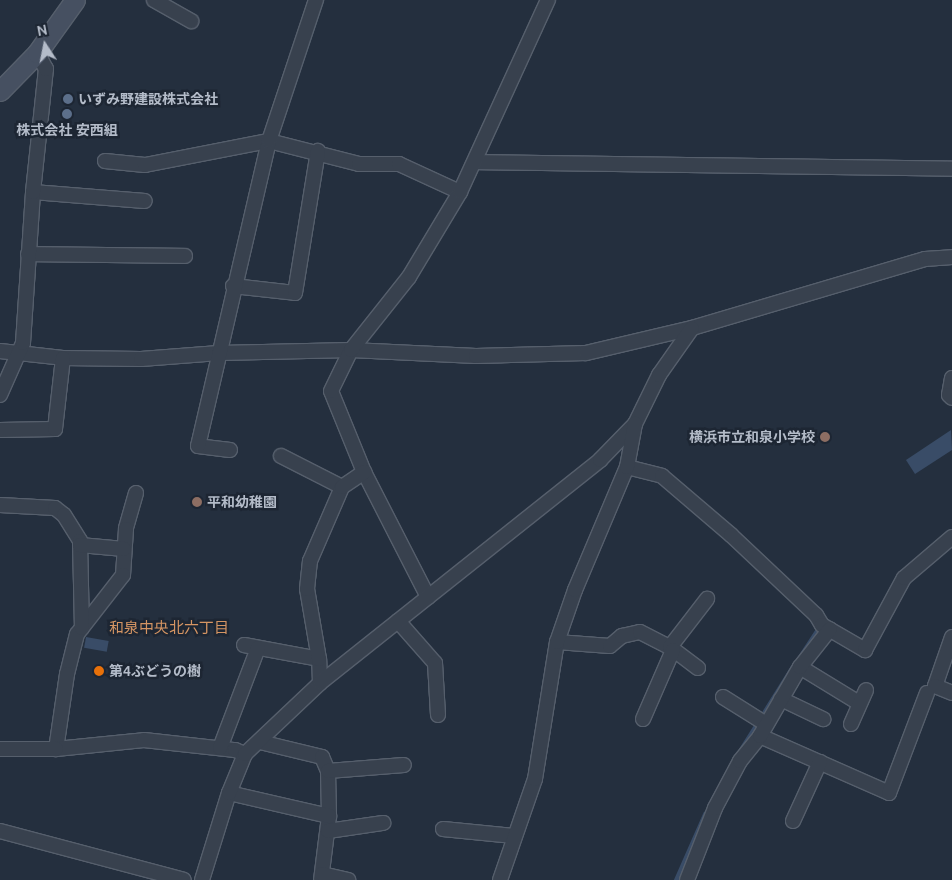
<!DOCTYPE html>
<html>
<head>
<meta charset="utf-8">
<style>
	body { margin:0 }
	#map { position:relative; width:952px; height:880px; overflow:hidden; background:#242f3e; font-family:Ubuntu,"Noto Sans JP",sans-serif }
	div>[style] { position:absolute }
	.water>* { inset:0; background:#394c67; transform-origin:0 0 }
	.stream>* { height:4.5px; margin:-2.25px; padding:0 2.25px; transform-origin:2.25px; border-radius:2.25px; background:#394c67 }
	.roads { filter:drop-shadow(1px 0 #565f6c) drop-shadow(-1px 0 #565f6c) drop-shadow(0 1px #565f6c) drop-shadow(0 -1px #565f6c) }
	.street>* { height:14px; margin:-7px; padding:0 7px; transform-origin:7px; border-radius:7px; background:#38414e }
	.secondary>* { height:19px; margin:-9.5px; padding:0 9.5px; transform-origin:9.5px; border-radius:9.5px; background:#465061 }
	.dots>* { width:14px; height:14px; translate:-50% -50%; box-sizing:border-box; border:2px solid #1d2633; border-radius:50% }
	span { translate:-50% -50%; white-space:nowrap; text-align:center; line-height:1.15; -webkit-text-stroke:5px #1d2633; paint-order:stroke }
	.poi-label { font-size:14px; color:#b4bcc9; font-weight:700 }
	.left { translate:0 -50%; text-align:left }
	.right { translate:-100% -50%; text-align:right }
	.neighbourhood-label { font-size:15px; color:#d59563 }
	.north { position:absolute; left:20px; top:20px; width:50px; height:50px; -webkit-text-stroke:4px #1d2633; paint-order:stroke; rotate:349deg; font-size:14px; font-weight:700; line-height:20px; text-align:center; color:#b4bcc9 }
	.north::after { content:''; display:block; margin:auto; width:18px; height:22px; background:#b4bcc9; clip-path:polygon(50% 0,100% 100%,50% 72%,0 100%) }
</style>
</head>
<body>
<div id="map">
	<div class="water">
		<div style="clip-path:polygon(951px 430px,952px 450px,915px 474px,906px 460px)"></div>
		<div style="left:86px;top:637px;width:23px;height:11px;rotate:10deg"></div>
	</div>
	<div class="stream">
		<div style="left:798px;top:660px;width:33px;rotate:-57deg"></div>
		<div style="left:740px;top:751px;width:98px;rotate:-57.9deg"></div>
		<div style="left:676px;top:880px;width:72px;rotate:-66.3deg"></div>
	</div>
	<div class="roads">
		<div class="street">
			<div style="left:154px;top:0;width:43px;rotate:29.6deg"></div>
			<div style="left:105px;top:161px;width:40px;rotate:5.7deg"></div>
			<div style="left:145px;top:165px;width:126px;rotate:-11deg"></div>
			<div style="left:269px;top:141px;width:93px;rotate:14.3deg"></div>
			<div style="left:359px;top:164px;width:40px"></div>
			<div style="left:399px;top:164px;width:67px;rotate:24.7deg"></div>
			<div style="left:476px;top:162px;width:476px;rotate:0.8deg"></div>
			<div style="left:33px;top:192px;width:112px;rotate:4.6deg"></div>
			<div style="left:28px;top:254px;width:157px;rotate:0.7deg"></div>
			<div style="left:233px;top:286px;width:62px;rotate:6.4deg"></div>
			<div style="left:295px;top:293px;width:144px;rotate:-80.8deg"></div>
			<div style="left:0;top:351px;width:63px;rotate:6.3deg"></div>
			<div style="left:63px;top:358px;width:78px;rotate:0.7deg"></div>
			<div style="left:141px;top:359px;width:78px;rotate:-4.4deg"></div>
			<div style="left:219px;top:353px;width:132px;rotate:-1.3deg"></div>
			<div style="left:351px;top:350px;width:125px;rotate:2.7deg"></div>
			<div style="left:476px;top:356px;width:110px;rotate:-1.6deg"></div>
			<div style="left:586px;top:353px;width:109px;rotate:-13.3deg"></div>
			<div style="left:692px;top:328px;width:243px;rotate:-16.5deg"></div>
			<div style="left:925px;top:259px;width:27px;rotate:-4deg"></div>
			<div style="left:952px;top:378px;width:17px;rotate:100deg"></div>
			<div style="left:949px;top:395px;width:4px;rotate:45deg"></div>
			<div style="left:0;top:395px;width:57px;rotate:-66.1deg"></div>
			<div style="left:23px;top:343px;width:151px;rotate:-86.2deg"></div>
			<div style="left:33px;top:192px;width:124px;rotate:-84deg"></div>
			<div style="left:46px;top:69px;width:18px;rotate:-119deg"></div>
			<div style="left:0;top:430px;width:55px;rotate:-1deg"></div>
			<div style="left:55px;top:429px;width:71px;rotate:-83.6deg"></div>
			<div style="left:230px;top:450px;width:32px;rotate:-173deg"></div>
			<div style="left:198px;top:446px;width:313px;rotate:-76.9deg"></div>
			<div style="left:269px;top:141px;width:149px;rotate:-71.6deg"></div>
			<div style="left:281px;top:456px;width:68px;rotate:26.9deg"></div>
			<div style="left:627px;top:467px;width:36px;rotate:14deg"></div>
			<div style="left:662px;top:476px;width:91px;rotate:40.5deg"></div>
			<div style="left:731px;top:535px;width:117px;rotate:43.3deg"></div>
			<div style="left:816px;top:615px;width:12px;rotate:59deg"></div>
			<div style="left:822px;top:625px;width:50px;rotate:30.2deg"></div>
			<div style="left:865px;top:650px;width:82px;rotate:-61.6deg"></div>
			<div style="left:904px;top:578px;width:63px;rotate:-40.5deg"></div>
			<div style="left:136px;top:493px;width:37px;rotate:106deg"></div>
			<div style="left:126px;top:529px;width:46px;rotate:93.7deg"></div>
			<div style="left:123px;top:575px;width:75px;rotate:127.9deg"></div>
			<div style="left:77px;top:634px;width:41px;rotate:104deg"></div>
			<div style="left:67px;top:674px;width:76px;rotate:98.3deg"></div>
			<div style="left:56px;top:749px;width:88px;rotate:-5.8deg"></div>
			<div style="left:144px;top:740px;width:92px;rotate:6.3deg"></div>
			<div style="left:235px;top:750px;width:11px;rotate:22deg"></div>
			<div style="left:0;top:505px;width:55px;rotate:3.1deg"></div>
			<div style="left:55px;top:508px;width:11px;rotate:38deg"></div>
			<div style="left:64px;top:515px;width:31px;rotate:58deg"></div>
			<div style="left:80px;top:541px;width:87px;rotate:88.7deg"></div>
			<div style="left:80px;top:545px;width:44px;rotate:5.2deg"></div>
			<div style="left:428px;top:597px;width:140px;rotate:-117.1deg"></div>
			<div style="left:364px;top:472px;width:87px;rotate:-112.2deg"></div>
			<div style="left:331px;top:391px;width:46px;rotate:-64deg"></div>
			<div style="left:351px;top:350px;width:93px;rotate:-51.5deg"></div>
			<div style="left:409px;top:277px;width:99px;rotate:-59deg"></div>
			<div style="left:460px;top:192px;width:211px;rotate:-65.4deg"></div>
			<div style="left:398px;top:621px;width:56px;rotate:48.6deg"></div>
			<div style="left:435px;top:663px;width:52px;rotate:86.7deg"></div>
			<div style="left:952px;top:637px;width:52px;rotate:109.1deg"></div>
			<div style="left:935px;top:686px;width:18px;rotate:22deg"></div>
			<div style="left:557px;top:642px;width:53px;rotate:4.3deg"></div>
			<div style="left:610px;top:646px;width:16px;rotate:-40deg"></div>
			<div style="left:622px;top:636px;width:18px;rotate:-13deg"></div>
			<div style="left:640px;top:632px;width:34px;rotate:27deg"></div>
			<div style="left:670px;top:647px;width:35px;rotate:37deg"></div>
			<div style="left:244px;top:645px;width:76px;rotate:10.6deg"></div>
			<div style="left:670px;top:647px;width:61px;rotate:-52.4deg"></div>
			<div style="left:800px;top:667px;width:69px;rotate:31.4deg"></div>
			<div style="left:320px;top:683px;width:24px;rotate:-92deg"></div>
			<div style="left:319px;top:659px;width:71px;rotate:-99.7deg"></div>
			<div style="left:307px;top:589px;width:28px;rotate:-84deg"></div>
			<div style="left:310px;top:561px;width:81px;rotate:-66.6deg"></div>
			<div style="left:342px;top:487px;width:27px;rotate:-34deg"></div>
			<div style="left:723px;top:697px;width:51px;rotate:32.1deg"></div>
			<div style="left:781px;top:699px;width:47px;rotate:25.5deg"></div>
			<div style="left:643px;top:719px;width:75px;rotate:-66.5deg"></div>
			<div style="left:851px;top:724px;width:37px;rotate:-66deg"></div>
			<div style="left:760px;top:736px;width:141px;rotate:23.8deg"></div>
			<div style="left:889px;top:793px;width:107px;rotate:-69.2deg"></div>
			<div style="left:260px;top:742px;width:64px;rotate:13.6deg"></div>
			<div style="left:322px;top:757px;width:15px;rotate:67deg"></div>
			<div style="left:328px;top:771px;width:45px;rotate:88.7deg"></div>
			<div style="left:329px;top:816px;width:64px;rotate:97.1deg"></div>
			<div style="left:220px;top:748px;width:107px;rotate:-69.2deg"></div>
			<div style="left:0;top:749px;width:56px"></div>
			<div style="left:328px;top:771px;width:76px;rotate:-4.5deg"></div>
			<div style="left:229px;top:793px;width:103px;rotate:13deg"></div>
			<div style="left:793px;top:821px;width:65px;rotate:-65.4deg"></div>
			<div style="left:443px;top:829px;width:71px;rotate:5.6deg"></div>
			<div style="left:0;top:831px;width:190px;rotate:14.9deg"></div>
			<div style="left:328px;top:831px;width:56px;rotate:-8.3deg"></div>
			<div style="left:322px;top:874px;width:27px;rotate:13deg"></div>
			<div style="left:202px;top:880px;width:91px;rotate:-72.8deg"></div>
			<div style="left:229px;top:793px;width:42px;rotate:-67.7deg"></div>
			<div style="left:245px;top:754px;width:103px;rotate:-43.4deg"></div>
			<div style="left:320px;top:683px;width:358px;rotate:-38.5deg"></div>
			<div style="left:600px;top:460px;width:50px;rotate:-45.8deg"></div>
			<div style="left:635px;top:424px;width:55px;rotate:-63.9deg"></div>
			<div style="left:659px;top:375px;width:57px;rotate:-54.9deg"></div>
			<div style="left:500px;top:880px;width:107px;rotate:-70.9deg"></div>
			<div style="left:535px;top:779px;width:139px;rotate:-80.9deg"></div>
			<div style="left:557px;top:642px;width:55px;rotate:-70.9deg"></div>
			<div style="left:575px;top:590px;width:134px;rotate:-67.1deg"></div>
			<div style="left:627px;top:467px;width:44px;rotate:-79.5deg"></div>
			<div style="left:687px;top:880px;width:77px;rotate:-68.7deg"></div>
			<div style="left:715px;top:808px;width:53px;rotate:-62deg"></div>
			<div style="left:740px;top:761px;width:32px;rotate:-51deg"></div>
			<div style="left:760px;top:736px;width:80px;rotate:-59.9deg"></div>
			<div style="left:800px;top:667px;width:48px;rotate:-51.7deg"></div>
		</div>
		<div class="secondary">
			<div style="left:0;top:91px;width:53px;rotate:-45.8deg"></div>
			<div style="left:37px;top:53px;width:65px;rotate:-54.4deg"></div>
		</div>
	</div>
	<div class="dots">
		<div style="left:68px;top:99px;background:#5c6f8a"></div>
		<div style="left:67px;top:114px;background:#5c6f8a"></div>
		<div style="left:825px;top:437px;background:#8d6e63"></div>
		<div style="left:197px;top:502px;background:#8d6e63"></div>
		<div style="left:99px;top:671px;background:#e8710a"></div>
	</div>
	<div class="poi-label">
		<span class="left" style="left:78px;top:99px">いずみ野建設株式会社</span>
		<span style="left:67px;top:130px">株式会社 安西組</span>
		<span class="right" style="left:815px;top:437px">横浜市立和泉小学校</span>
		<span class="left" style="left:207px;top:502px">平和幼稚園</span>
		<span class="left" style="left:109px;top:671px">第4ぶどうの樹</span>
	</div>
	<div class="neighbourhood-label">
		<span style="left:169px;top:628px">和泉中央北六丁目</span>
	</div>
	<div class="north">N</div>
</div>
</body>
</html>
